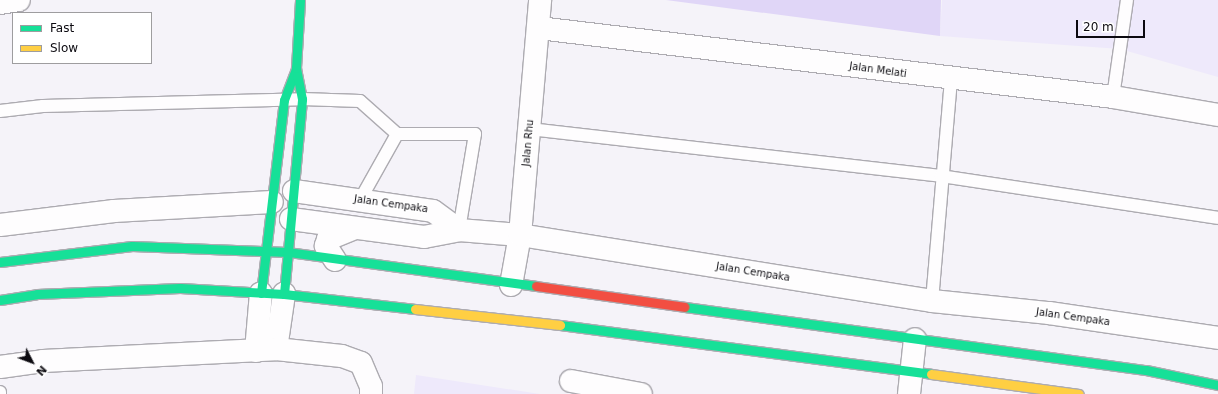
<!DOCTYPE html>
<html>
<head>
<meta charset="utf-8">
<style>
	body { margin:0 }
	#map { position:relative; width:1218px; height:394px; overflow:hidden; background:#f5f3f9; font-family:"DejaVu Sans",sans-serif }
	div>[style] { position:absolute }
	.built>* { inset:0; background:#eee9fb }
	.green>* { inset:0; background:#e0d6f7 }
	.roads { filter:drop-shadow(1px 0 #adabb1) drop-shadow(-1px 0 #adabb1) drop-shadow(0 1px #adabb1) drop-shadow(0 -1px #adabb1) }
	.lane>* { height:12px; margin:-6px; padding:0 6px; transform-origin:6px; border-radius:6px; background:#fefdfe }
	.street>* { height:22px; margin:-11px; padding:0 11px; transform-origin:11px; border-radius:11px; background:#fefdfe }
	.fast>* { height:9px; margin:-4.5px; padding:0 4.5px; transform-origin:4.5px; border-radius:4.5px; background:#16e098 }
	.slow>* { height:9px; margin:-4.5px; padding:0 4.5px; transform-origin:4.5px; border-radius:4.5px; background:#ffcf43 }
	.jam>* { height:9px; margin:-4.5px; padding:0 4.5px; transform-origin:4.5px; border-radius:4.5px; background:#f24e42 }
	span { translate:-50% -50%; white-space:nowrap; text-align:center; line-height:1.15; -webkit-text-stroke:3px #fff; paint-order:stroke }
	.street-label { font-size:10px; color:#0c0a10 }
	.legend { position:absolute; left:12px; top:12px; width:140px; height:52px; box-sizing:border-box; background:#fff; border:1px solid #9e9d9f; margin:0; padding:5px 7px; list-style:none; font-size:12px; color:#0c0a10 }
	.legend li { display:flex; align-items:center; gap:8px; height:20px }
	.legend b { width:20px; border:1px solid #9e9d9f }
	.north { position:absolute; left:12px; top:342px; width:40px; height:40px; -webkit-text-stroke:3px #fff; paint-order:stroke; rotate:132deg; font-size:11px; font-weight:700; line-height:16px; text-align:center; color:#0c0a10 }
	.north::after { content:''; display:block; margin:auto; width:14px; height:18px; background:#0c0a10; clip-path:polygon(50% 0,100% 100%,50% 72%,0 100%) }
	.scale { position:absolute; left:1076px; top:20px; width:69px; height:18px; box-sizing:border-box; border:2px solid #0c0a10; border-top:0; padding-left:5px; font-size:12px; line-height:14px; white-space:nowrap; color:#0c0a10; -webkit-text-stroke:3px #fff; paint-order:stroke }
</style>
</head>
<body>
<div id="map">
	<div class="built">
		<div style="clip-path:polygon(942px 0,1218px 0,1218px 77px,1120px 49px,940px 36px)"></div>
		<div style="clip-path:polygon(416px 375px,540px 394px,414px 394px)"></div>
	</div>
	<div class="green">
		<div style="clip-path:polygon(666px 0,941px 0,940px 36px)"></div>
	</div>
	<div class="roads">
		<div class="lane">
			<div style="left:1113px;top:97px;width:98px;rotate:-81.8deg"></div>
			<div style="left:0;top:111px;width:43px;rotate:-6.6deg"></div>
			<div style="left:43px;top:106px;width:259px;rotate:-1.5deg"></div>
			<div style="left:302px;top:99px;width:58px;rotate:2deg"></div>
			<div style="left:360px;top:101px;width:50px;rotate:41.7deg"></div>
			<div style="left:397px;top:134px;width:78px"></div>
			<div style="left:475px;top:134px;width:97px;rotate:99.5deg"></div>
			<div style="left:529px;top:129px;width:415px;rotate:6.5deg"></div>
			<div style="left:941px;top:176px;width:280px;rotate:8.6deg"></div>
			<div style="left:360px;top:200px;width:76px;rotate:-60.7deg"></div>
			<div style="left:932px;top:301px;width:222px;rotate:-85.1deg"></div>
			<div style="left:0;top:392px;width:2px;rotate:90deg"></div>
		</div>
		<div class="street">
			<div style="left:0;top:3px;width:19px;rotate:-9deg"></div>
			<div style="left:539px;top:28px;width:578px;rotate:6.85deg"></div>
			<div style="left:1113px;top:97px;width:107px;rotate:9.7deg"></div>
			<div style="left:294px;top:191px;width:140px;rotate:8.2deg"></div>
			<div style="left:433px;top:211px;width:32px;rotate:36deg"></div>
			<div style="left:459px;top:230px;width:61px;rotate:4.7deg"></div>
			<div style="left:520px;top:235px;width:417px;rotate:9.1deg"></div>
			<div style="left:932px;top:301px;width:118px;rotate:5.9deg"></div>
			<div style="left:1049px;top:313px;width:171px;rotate:8.4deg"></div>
			<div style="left:291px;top:219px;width:134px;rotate:7.7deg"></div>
			<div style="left:424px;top:237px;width:36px;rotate:-11deg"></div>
			<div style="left:0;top:225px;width:115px;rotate:-7deg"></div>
			<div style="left:114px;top:211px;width:158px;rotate:-3.3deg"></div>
			<div style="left:335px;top:260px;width:17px;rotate:-123deg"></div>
			<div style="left:326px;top:246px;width:7px;rotate:-74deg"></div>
			<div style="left:328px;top:239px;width:29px;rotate:-22deg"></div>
			<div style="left:511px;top:285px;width:51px;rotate:-79.8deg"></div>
			<div style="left:520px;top:235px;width:236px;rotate:-85.1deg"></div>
			<div style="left:276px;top:349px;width:56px;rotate:-81.7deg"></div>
			<div style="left:256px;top:351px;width:58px;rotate:-85.1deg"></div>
			<div style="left:0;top:367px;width:43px;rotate:-7.9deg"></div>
			<div style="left:43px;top:361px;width:233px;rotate:-2.9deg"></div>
			<div style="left:276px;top:349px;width:66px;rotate:6.1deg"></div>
			<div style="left:342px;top:356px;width:20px;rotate:20deg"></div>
			<div style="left:361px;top:363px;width:25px;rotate:67deg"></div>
			<div style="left:371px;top:386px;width:8px;rotate:90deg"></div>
			<div style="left:571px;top:381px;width:71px;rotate:10.5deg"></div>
			<div style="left:909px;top:394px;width:55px;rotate:-83.8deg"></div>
		</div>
		<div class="fast">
			<div style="left:0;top:262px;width:133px;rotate:-6.9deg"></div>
			<div style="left:132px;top:246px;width:156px;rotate:2.2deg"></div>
			<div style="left:288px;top:252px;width:250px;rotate:7.8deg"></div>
			<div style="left:261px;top:293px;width:194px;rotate:-83.2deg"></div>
			<div style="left:284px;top:100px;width:34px;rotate:-69deg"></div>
			<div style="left:284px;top:294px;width:196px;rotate:-84.7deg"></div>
			<div style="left:302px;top:99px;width:32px;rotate:-101deg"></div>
			<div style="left:296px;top:68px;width:68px;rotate:-86.6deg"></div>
			<div style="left:0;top:300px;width:37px;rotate:-9deg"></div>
			<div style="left:37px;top:294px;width:143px;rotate:-2.4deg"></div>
			<div style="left:180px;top:288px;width:104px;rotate:3.3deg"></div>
			<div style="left:284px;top:294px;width:132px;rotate:6.5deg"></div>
			<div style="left:685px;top:307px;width:465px;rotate:7.8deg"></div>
			<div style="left:1146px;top:370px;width:74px;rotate:11.8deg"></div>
			<div style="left:560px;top:325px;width:374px;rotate:7.5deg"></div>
		</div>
		<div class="slow">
			<div style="left:415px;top:309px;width:146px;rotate:6.3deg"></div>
			<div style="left:931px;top:374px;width:149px;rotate:7.7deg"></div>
		</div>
		<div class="jam">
			<div style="left:536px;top:286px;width:150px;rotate:8deg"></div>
		</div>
	</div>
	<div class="street-label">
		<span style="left:878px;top:70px;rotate:8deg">Jalan Melati</span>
		<span style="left:528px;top:143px;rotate:-85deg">Jalan Rhu</span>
		<span style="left:391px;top:204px;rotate:8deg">Jalan Cempaka</span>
		<span style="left:753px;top:272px;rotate:9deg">Jalan Cempaka</span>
		<span style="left:1073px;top:317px;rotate:8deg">Jalan Cempaka</span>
	</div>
	<ul class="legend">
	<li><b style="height:5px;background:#16e098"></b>Fast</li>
	<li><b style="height:5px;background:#ffcf43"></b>Slow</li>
	</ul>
	<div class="north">N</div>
	<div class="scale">20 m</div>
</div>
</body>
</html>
